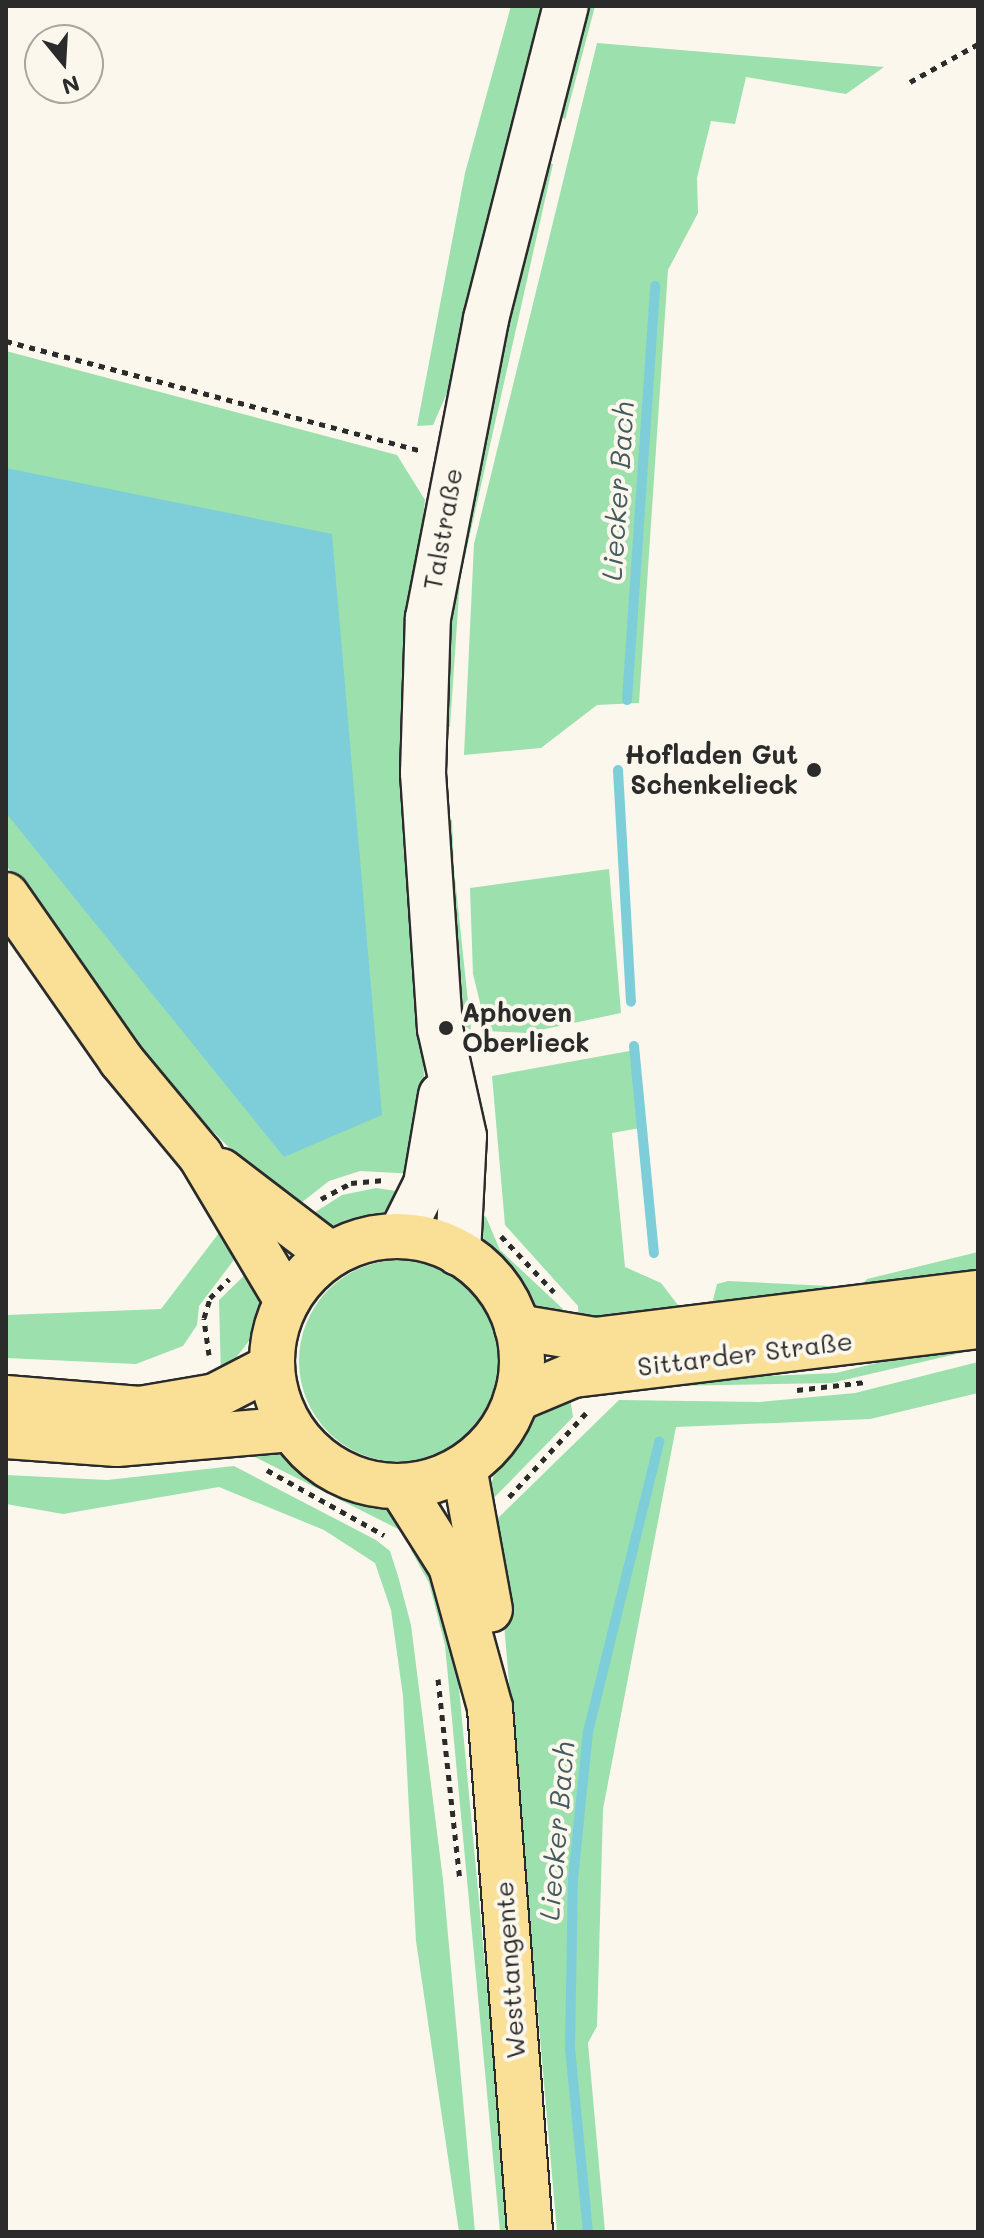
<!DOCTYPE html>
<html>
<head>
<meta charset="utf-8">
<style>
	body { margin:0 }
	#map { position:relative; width:984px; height:2238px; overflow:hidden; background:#fbf7ec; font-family:Mali,sans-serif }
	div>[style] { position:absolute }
	.green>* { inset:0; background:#9be0ad }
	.round { border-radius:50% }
	.water>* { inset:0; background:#7eceda }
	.stream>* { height:10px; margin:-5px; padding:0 5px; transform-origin:5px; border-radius:5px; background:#7eceda }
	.path>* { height:5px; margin-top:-2.5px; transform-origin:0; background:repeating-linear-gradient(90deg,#2b2b2b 0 6px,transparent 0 12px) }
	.roads { filter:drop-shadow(2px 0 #2b2b2b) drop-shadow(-2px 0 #2b2b2b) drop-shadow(0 2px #2b2b2b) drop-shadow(0 -2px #2b2b2b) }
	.minor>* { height:44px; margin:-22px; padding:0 22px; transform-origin:22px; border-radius:22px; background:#fbf7ec }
	.major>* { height:44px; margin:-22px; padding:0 22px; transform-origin:22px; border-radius:22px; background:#fadf96 }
	.major>.ring { margin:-22px; padding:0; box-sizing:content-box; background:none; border:44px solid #fadf96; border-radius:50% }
	.dots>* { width:22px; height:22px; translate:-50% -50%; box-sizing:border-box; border:4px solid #fbf7ec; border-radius:50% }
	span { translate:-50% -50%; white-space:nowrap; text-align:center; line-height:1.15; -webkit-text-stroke:8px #fbf7ec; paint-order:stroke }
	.street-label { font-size:26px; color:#2b2b2b }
	.poi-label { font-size:26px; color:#2b2b2b; font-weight:700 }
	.right { translate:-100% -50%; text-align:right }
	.left { translate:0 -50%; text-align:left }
	.water-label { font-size:28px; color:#445c60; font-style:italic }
	.frame { position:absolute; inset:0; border:8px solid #2b2b2b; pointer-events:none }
	.north { position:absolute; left:24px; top:24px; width:80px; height:80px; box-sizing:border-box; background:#fbf7ec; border:2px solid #a8a59f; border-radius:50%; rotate:162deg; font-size:22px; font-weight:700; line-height:32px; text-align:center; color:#2b2b2b }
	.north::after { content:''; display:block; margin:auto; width:28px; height:36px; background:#2b2b2b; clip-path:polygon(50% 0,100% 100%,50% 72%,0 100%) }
</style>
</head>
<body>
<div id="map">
	<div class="green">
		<div style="clip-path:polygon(511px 6px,553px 6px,464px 354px,433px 425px,417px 426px,465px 173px)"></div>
		<div style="clip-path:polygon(584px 6px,595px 6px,565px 120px,559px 110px)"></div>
		<div style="clip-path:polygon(597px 43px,884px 67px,846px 94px,746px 77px,735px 124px,711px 121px,697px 178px,698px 213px,668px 270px,639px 703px,597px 705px,541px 748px,464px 755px,474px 544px)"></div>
		<div style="clip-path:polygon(545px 163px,553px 164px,460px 579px,450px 727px,441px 723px,452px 558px)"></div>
		<div style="clip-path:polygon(6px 351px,397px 455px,425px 500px,402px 709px,427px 1126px,417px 1174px,360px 1171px,329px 1181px,292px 1210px,170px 1089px,6px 865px)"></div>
		<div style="clip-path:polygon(452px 820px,454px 869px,471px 1030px,459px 1022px,445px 822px)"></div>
		<div style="clip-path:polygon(609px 869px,621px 1013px,526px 1033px,487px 1031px,473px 974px,470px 888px)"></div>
		<div style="clip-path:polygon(635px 1050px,640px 1128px,612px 1133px,625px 1267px,661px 1283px,681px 1309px,711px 1308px,717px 1284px,728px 1281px,829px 1286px,853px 1298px,867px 1279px,978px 1252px,978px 1285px,579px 1330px,578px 1306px,505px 1225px,492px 1076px)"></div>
		<div style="clip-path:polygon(376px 1188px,410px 1193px,372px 1221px,325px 1226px,306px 1218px,342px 1195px)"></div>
		<div style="clip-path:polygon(473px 1207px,486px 1217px,500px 1250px,563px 1309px,560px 1323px,523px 1298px,489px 1254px)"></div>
		<div style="clip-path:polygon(225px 1225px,243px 1248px,199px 1306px,197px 1325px,183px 1346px,136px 1364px,6px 1358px,6px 1315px,161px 1309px)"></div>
		<div class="round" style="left:299px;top:1260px;width:202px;height:202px"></div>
		<div style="clip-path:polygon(255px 1265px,263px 1323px,221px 1377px,219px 1300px)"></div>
		<div style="clip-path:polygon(978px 1338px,978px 1349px,831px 1383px,618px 1387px,592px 1395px,584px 1384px,836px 1373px)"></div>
		<div style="clip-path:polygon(978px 1362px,978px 1393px,870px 1419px,676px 1427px,603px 1809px,597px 2026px,588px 2043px,605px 2232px,557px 2232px,495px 1521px,619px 1400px,760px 1402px,855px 1393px)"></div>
		<div style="clip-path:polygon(569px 1391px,573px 1417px,484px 1508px,498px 1461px,534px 1413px)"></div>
		<div style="clip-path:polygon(262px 1441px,325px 1482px,402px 1515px,414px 1537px,245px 1452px)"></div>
		<div style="clip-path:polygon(234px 1466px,376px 1540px,390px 1551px,398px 1576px,411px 1625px,443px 1880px,475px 2232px,459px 2232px,416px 1941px,403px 1696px,391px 1610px,375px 1563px,324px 1530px,219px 1487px,63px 1514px,6px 1504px,6px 1475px,107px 1480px)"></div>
		<div style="clip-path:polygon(427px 1548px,453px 1624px,510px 2232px,500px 2232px,445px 1645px,429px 1583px,411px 1550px)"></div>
	</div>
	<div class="water">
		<div style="clip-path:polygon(6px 468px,332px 534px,382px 1115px,284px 1157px,6px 813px)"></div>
	</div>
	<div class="stream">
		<div style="left:627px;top:700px;width:415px;rotate:-86.1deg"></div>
		<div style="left:618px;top:770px;width:232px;rotate:86.8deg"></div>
		<div style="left:634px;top:1046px;width:208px;rotate:84.5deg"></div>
		<div style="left:588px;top:2232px;width:186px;rotate:-95.6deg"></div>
		<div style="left:570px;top:2047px;width:168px;rotate:-89deg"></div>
		<div style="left:573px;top:1879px;width:148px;rotate:-84.2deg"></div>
		<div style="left:588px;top:1732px;width:299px;rotate:-76.2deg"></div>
	</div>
	<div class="path">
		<div style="left:910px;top:82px;width:78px;rotate:-29.2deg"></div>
		<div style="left:6px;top:341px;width:431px;rotate:14.8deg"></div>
		<div style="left:321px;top:1199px;width:34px;rotate:-28deg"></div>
		<div style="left:351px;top:1183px;width:36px;rotate:-5deg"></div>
		<div style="left:501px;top:1236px;width:77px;rotate:46.6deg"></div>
		<div style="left:209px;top:1355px;width:37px;rotate:-98deg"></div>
		<div style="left:204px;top:1318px;width:21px;rotate:-73deg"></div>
		<div style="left:210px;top:1298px;width:27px;rotate:-45deg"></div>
		<div style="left:797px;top:1390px;width:69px;rotate:-6.6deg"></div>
		<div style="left:267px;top:1470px;width:134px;rotate:29.1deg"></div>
		<div style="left:509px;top:1497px;width:114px;rotate:-47.5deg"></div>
		<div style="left:438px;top:1679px;width:202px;rotate:83.8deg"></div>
	</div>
	<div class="roads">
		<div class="minor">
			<div style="left:400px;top:1236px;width:58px;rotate:-63.4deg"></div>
			<div style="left:426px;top:1184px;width:90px;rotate:-80.4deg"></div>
			<div style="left:458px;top:1253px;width:117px;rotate:-87.1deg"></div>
			<div style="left:464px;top:1136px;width:110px;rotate:-102.6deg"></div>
			<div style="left:440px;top:1029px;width:257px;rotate:-93.8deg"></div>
			<div style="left:423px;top:773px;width:155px;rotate:-88.2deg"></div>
			<div style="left:428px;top:618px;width:305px;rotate:-79deg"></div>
			<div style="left:486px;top:319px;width:323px;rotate:-75.7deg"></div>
		</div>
		<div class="major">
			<div style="left:6px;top:895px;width:201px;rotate:55.1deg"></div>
			<div style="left:121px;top:1060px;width:124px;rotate:50.3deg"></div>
			<div style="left:200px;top:1155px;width:170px;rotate:59.2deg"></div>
			<div style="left:221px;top:1171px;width:138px;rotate:37.4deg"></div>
			<div class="ring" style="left:272px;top:1236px;width:206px;height:206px"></div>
			<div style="left:517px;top:1327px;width:79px;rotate:9.5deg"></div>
			<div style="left:595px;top:1340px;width:386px;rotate:-7deg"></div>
			<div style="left:6px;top:1398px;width:134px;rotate:4.7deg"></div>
			<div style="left:140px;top:1409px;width:76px;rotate:-9.8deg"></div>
			<div style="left:215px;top:1396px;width:63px;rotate:-27.4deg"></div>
			<div style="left:516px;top:1399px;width:62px;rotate:-22.8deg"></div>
			<div style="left:573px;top:1375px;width:408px;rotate:-6.9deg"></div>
			<div style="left:6px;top:1436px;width:111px;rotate:4.1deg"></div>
			<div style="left:117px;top:1444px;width:175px;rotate:-4.9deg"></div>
			<div style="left:464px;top:1467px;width:145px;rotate:79.7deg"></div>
			<div style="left:401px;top:1487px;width:93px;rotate:57.7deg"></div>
			<div style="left:451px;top:1566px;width:147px;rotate:74.6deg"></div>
			<div style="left:490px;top:1708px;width:526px;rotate:85.63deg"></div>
		</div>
	</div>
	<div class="dots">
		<div style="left:814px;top:770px;background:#2b2b2b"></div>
		<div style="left:446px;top:1028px;background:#2b2b2b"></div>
	</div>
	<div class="street-label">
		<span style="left:443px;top:529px;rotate:-80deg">Talstraße</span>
		<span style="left:745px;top:1354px;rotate:-7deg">Sittarder Straße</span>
		<span style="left:510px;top:1970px;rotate:-94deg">Westtangente</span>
	</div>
	<div class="poi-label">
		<span class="right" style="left:798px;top:770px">Hofladen Gut<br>Schenkelieck</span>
		<span class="left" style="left:462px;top:1028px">Aphoven<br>Oberlieck</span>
	</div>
	<div class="water-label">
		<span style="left:617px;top:491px;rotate:-86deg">Liecker Bach</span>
		<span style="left:556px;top:1831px;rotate:-85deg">Liecker Bach</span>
	</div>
	<div class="frame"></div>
	<div class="north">N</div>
</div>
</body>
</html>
